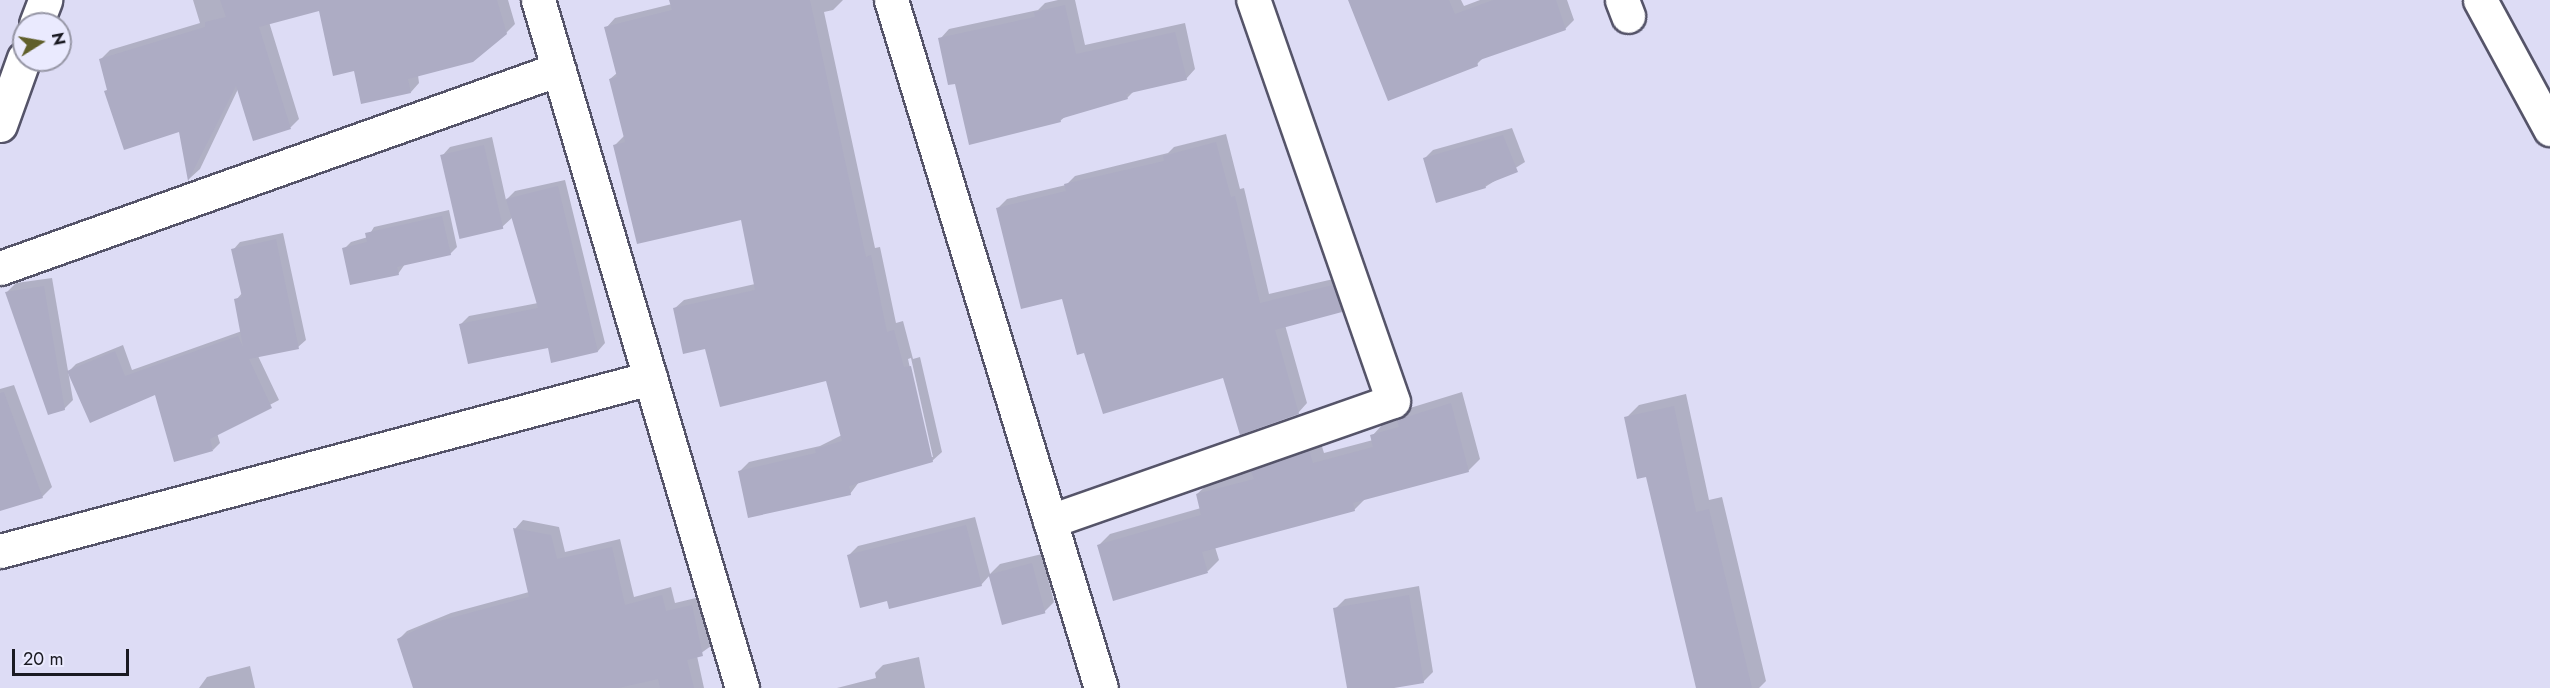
<!DOCTYPE html>
<html>
<head>
<meta charset="utf-8">
<style>
	body { margin:0 }
	#map { position:relative; width:2550px; height:688px; overflow:hidden; background:#dddcf5; font-family:Jost,sans-serif }
	div>[style] { position:absolute }
	.shadow>* { inset:0; background:#0003 }
	.building>* { inset:0; background:#adacc4; transform-origin:0 0 }
	.roads { filter:drop-shadow(2px 0 #555469) drop-shadow(-2px 0 #555469) drop-shadow(0 2px #555469) drop-shadow(0 -2px #555469) }
	.minor>* { height:33px; margin:-16.5px; padding:0 16.5px; transform-origin:16.5px; border-radius:16.5px; background:#fff }
	span { translate:-50% -50%; white-space:nowrap; text-align:center; line-height:1.15; -webkit-text-stroke:5px #eaeafe; paint-order:stroke }
	.north { position:absolute; left:12px; top:12px; width:60px; height:60px; box-sizing:border-box; background:#eaeafe; border:2px solid #9797a6; border-radius:50%; rotate:79deg; font-size:16px; font-weight:700; line-height:24px; text-align:center; color:#1a1a22 }
	.north::after { content:''; display:block; margin:auto; width:21px; height:27px; background:#605f2b; clip-path:polygon(50% 0,100% 100%,50% 72%,0 100%) }
	.scale { position:absolute; left:12px; top:649px; width:117px; height:27px; box-sizing:border-box; border:3px solid #1a1a22; border-top:0; padding-left:8px; font-size:18px; line-height:21px; white-space:nowrap; color:#1a1a22; -webkit-text-stroke:4px #eaeafe; paint-order:stroke }
</style>
</head>
<body>
<div id="map">
	<div class="shadow">
		<div style="clip-path:polygon(193px 0,508px 0,515px 24px,506px 33px,418px 75px,419px 83px,411px 92px,355px 69px,320px 9px,269px 22px,299px 119px,291px 127px,254px 139px,238px 89px,200px 169px,189px 179px,180px 130px,109px 89px,101px 59px,110px 50px,200px 23px)"></div>
		<div style="clip-path:polygon(evenodd,671px 0,843px 0,833px 10px,824px 12px,875px 248px,880px 247px,896px 323px,903px 321px,913px 359px,920px 357px,942px 452px,932px 461px,859px 482px,850px 494px,740px 471px,749px 462px,820px 446px,842px 435px,827px 379px,706px 348px,674px 309px,684px 300px,755px 284px,742px 219px,615px 145px,625px 135px,610px 79px,617px 73px,606px 28px,615px 18px,672px 4px,671px 0,911px 358px,933px 457px,930px 457px,908px 359px,911px 358px)"></div>
		<div style="clip-path:polygon(1058px 0,1075px 0,1085px 45px,1185px 23px,1195px 69px,1186px 79px,1134px 91px,1127px 98px,1066px 116px,1060px 121px,956px 82px,940px 39px,949px 29px,1038px 10px,1045px 3px)"></div>
		<div style="clip-path:polygon(1350px 0,1461px 0,1464px 6px,1480px 0,1567px 0,1574px 20px,1565px 29px,1485px 56px,1477px 64px)"></div>
		<div style="clip-path:polygon(1512px 128px,1525px 162px,1485px 187px,1425px 158px,1433px 150px)"></div>
		<div style="clip-path:polygon(1226px 134px,1240px 189px,1244px 188px,1269px 294px,1342px 277px,1351px 302px,1341px 311px,1285px 325px,1307px 403px,1298px 413px,1224px 376px,1085px 351px,1063px 298px,998px 208px,1007px 199px,1066px 185px,1075px 176px,1168px 153px,1174px 147px)"></div>
		<div style="clip-path:polygon(492px 137px,506px 200px,515px 191px,565px 180px,605px 343px,598px 351px,549px 347px,461px 324px,469px 316px,538px 303px,513px 217px,502px 227px,442px 156px,450px 147px)"></div>
		<div style="clip-path:polygon(449px 210px,457px 247px,450px 254px,405px 264px,398px 274px,344px 249px,351px 242px,368px 237px,374px 227px)"></div>
		<div style="clip-path:polygon(283px 233px,306px 340px,298px 347px,258px 356px,279px 400px,217px 433px,220px 443px,213px 450px,156px 393px,69px 371px,76px 364px,123px 345px,132px 370px,242px 331px,236px 300px,243px 292px,233px 250px,240px 242px)"></div>
		<div style="clip-path:polygon(52px 278px,73px 400px,64px 409px,7px 292px,16px 283px)"></div>
		<div style="clip-path:polygon(14px 385px,52px 487px,42px 497px,0 506px,0 389px)"></div>
		<div style="clip-path:polygon(1462px 392px,1480px 459px,1468px 471px,1366px 498px,1354px 510px,1215px 547px,1219px 560px,1208px 571px,1098px 546px,1110px 534px,1201px 508px,1197px 494px,1209px 483px,1252px 471px,1264px 459px,1320px 440px,1324px 453px,1373px 440px,1372px 436px,1383px 424px,1399px 420px,1410px 408px)"></div>
		<div style="clip-path:polygon(1686px 394px,1709px 500px,1722px 497px,1766px 681px,1759px 688px,1698px 688px,1648px 475px,1626px 418px,1639px 405px)"></div>
		<div style="clip-path:polygon(975px 517px,990px 574px,1000px 564px,1042px 554px,1054px 602px,1044px 612px,990px 575px,981px 585px,888px 600px,849px 555px,858px 546px)"></div>
		<div style="clip-path:polygon(523px 520px,559px 527px,565px 552px,620px 539px,634px 597px,671px 587px,675px 603px,700px 597px,711px 646px,697px 656px,704px 688px,415px 688px,399px 639px,407px 631px,451px 613px,529px 592px,515px 529px)"></div>
		<div style="clip-path:polygon(1419px 586px,1433px 672px,1423px 682px,1385px 688px,1349px 688px,1335px 609px,1345px 599px)"></div>
		<div style="clip-path:polygon(919px 657px,925px 688px,837px 688px,876px 678px,875px 673px,883px 665px)"></div>
		<div style="clip-path:polygon(250px 666px,255px 688px,199px 688px,207px 677px)"></div>
	</div>
	<div class="building">
		<div style="clip-path:polygon(220px 0,497px 0,507px 34px,473px 62px,408px 79px,411px 93px,361px 104px,354px 71px,333px 76px,319px 11px,259px 27px,291px 129px,253px 141px,236px 86px,188px 181px,179px 132px,124px 150px,104px 91px,107px 90px,99px 59px,205px 27px,205px 22px,226px 17px)"></div>
		<div style="clip-path:polygon(669px 0,810px 0,866px 257px,871px 255px,887px 332px,894px 330px,904px 367px,911px 366px,933px 462px,849px 486px,851px 495px,748px 518px,738px 471px,816px 453px,815px 449px,842px 441px,826px 381px,720px 407px,705px 349px,683px 354px,673px 308px,755px 290px,741px 220px,637px 244px,613px 145px,625px 142px,609px 79px,617px 77px,604px 27px,672px 10px)"></div>
		<div style="clip-path:polygon(1348px 0,1449px 0,1455px 14px,1493px 0,1556px 0,1566px 30px,1477px 61px,1478px 66px,1388px 101px)"></div>
		<div style="clip-path:polygon(1065px 5px,1076px 54px,1175px 32px,1187px 80px,1126px 94px,1128px 99px,1060px 119px,1061px 122px,969px 145px,955px 84px,948px 85px,938px 38px,1035px 17px,1034px 12px)"></div>
		<div style="clip-path:polygon(1503px 135px,1518px 172px,1485px 185px,1486px 188px,1436px 203px,1423px 158px)"></div>
		<div style="clip-path:polygon(1216px 142px,1231px 197px,1235px 196px,1260px 303px,1333px 285px,1342px 312px,1275px 330px,1299px 414px,1240px 435px,1223px 378px,1103px 414px,1084px 353px,1077px 355px,1062px 299px,1021px 309px,996px 208px,1066px 191px,1064px 184px,1164px 161px,1163px 156px)"></div>
		<div style="left:484px;top:145px;width:86px;height:45px;rotate:77deg"></div>
		<div style="clip-path:polygon(558px 186px,598px 352px,551px 363px,548px 348px,468px 364px,459px 324px,538px 308px,506px 199px)"></div>
		<div style="clip-path:polygon(442px 216px,451px 255px,397px 267px,399px 275px,350px 285px,342px 248px,367px 242px,365px 233px)"></div>
		<div style="clip-path:polygon(276px 239px,299px 349px,249px 359px,272px 408px,210px 439px,213px 451px,174px 462px,155px 395px,90px 423px,67px 371px,115px 351px,125px 376px,238px 336px,243px 347px,234px 299px,242px 297px,231px 249px)"></div>
		<div style="clip-path:polygon(44px 286px,65px 410px,48px 415px,5px 292px)"></div>
		<div style="clip-path:polygon(4px 392px,43px 498px,0 511px,0 393px)"></div>
		<div style="clip-path:polygon(1451px 403px,1469px 472px,1353px 503px,1355px 511px,1202px 552px,1208px 573px,1113px 601px,1097px 545px,1201px 515px,1196px 494px,1254px 479px,1251px 471px,1309px 450px,1313px 463px,1373px 447px,1370px 435px,1399px 427px,1397px 420px)"></div>
		<div style="clip-path:polygon(1674px 406px,1696px 512px,1709px 509px,1752px 688px,1696px 688px,1646px 477px,1637px 479px,1624px 417px)"></div>
		<div style="clip-path:polygon(966px 525px,982px 586px,889px 609px,887px 601px,860px 608px,847px 555px)"></div>
		<div style="clip-path:polygon(513px 528px,551px 535px,557px 559px,612px 547px,625px 605px,662px 595px,666px 611px,692px 605px,703px 656px,687px 660px,694px 688px,660px 688px,658px 679px,618px 688px,413px 688px,397px 639px,428px 624px,529px 597px)"></div>
		<div style="left:1032px;top:563px;width:52px;height:45px;rotate:75deg"></div>
		<div style="clip-path:polygon(1409px 595px,1424px 683px,1394px 688px,1347px 688px,1333px 608px)"></div>
	</div>
	<div class="roads">
		<div class="minor">
			<div style="left:538px;top:0;width:718px;rotate:73.48deg"></div>
			<div style="left:891px;top:0;width:719px;rotate:73.03deg"></div>
			<div style="left:1622px;top:0;width:17px;rotate:69deg"></div>
			<div style="left:2480px;top:0;width:147px;rotate:61.5deg"></div>
			<div style="left:36px;top:24px;width:26px;rotate:-69deg"></div>
			<div style="left:0;top:125px;width:71px;rotate:-70.3deg"></div>
			<div style="left:0;top:268px;width:593px;rotate:-19.6deg"></div>
			<div style="left:1050px;top:521px;width:363px;rotate:-19.3deg"></div>
			<div style="left:1393px;top:401px;width:425px;rotate:-109.2deg"></div>
			<div style="left:0;top:551px;width:673px;rotate:-14.9deg"></div>
		</div>
	</div>
	<div class="north">N</div>
	<div class="scale">20 m</div>
</div>
</body>
</html>
